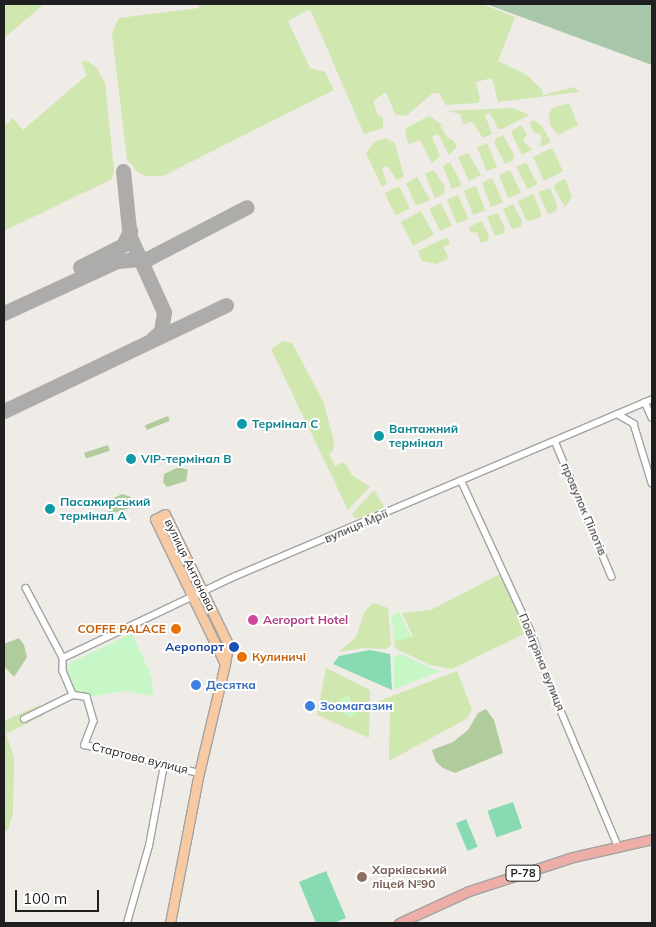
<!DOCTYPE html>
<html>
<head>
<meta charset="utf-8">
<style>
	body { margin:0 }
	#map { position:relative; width:656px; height:927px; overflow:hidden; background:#efebe6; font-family:Mulish,sans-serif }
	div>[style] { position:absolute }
	.grass>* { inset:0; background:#d0e7af; transform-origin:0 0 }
	.forest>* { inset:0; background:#b0cc9d; transform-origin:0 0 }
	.cemetery>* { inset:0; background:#a8c7aa }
	.park>* { inset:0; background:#c7f7c6 }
	.pitch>* { inset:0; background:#88dab2; transform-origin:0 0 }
	.taxiway>* { height:15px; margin:-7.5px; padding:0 7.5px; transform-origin:7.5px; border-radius:7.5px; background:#aeacaa }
	.roads { filter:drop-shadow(1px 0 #a3a3a3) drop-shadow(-1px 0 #a3a3a3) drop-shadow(0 1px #a3a3a3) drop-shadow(0 -1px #a3a3a3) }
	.minor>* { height:5.5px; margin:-2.75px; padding:0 2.75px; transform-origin:2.75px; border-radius:2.75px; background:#fff }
	.primary>* { height:9px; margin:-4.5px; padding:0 4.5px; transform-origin:4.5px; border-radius:4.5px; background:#f7caa3 }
	.trunk>* { height:9px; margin:-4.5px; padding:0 4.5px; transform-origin:4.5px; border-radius:4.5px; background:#ecaea6 }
	.dots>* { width:14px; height:14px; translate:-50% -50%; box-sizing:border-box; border:2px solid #fff; border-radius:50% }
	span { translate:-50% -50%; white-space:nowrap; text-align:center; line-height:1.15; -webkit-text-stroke:4px #fff; paint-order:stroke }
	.shield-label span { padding:1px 4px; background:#fff; border:1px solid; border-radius:4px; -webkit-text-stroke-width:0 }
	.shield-label { font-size:11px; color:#1f1f1f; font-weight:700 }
	.culture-label { font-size:12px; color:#0d838f; font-weight:700 }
	.left { translate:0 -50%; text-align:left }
	.street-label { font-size:12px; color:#1f1f1f }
	.hotel-label { font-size:12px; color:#b23c85; font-weight:700 }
	.food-label { font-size:12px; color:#c56008; font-weight:700 }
	.right { translate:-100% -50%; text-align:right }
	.transit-label { font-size:12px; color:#164399; font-weight:700 }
	.shop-label { font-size:12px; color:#366cbe; font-weight:700 }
	.education-label { font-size:12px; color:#785e54; font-weight:700 }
	.frame { position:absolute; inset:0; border:5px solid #1f1f1f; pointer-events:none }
	.scale { position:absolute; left:15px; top:890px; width:84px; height:22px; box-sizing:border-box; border:2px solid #1f1f1f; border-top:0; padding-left:6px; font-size:15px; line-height:18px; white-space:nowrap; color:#1f1f1f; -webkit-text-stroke:4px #fff; paint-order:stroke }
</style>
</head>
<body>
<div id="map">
	<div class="grass">
		<div style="clip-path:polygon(4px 4px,44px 4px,4px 38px)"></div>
		<div style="clip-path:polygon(198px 4px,482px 4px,515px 17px,498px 61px,527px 75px,542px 90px,543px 95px,574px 87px,579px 92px,498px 102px,492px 78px,476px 82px,480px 99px,478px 103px,446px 105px,439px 93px,433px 93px,406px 116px,395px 114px,386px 92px,373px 101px,378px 115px,383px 118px,383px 128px,364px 134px,310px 9px,288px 21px,310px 68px,325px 72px,334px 90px,163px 176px,146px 176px,138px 172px,127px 160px,112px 33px,119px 18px,199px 8px)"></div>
		<div style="clip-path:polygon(87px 61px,96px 67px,105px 83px,114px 170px,112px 179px,4px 231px,4px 126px,13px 118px,23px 130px,87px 75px,81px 62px)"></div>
		<div style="clip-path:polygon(569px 103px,578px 125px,558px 135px,550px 125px,549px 115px,552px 108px)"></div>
		<div style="clip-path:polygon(512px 108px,530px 115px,502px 129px,498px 129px,490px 113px,485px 115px,492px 134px,483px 138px,472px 122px,463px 124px,460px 114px,448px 111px)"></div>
		<div style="clip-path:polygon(429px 116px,443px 125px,440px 126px,447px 137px,454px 141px,457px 147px,449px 155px,438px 134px,432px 137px,440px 156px,432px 163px,420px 140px,409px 144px,405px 134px,406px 128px)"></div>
		<div style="clip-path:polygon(533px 120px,542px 126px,551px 142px,540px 147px,542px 135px,533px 132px,530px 122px)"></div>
		<div style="clip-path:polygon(521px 125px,527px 134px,523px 141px,532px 150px,522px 155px,512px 135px,512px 131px)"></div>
		<div style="clip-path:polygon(503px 135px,514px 155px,513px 160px,505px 164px,495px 144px,495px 139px)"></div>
		<div style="clip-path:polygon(385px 138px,395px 143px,404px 177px,397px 180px,387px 166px,382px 168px,387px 184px,382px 187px,366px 153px,373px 143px)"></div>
		<div style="left:487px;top:143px;width:26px;height:11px;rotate:67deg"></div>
		<div style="left:552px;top:148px;width:26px;height:21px;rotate:65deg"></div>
		<div style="clip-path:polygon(468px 153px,481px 175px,469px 181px,458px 157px)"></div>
		<div style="clip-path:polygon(450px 162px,462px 185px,452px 189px,443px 166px)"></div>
		<div style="left:526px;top:162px;width:25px;height:11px;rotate:63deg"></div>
		<div style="clip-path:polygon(434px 170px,445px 187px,444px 194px,435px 198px,425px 174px)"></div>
		<div style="clip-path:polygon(510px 170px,521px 193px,508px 198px,499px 175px)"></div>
		<div style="clip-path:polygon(417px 177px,430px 200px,416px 206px,406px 183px)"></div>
		<div style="clip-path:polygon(492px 178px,503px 202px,491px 207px,482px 183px)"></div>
		<div style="clip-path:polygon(565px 179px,572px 197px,565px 207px,554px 188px,555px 184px)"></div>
		<div style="left:399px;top:186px;width:25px;height:16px;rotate:64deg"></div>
		<div style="left:476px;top:186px;width:26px;height:13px;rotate:69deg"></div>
		<div style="clip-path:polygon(550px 188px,557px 205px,556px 211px,548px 214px,538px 192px)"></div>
		<div style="clip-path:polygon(533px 194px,541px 212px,541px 217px,530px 221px,526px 220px,518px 201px)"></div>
		<div style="left:458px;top:195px;width:26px;height:12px;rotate:67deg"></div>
		<div style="left:441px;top:203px;width:25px;height:13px;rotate:64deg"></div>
		<div style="clip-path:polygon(513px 204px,522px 221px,521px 226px,512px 229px,503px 209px)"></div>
		<div style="left:421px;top:211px;width:27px;height:23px;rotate:62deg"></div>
		<div style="clip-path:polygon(497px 213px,505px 228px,504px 233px,495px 236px,487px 217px)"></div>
		<div style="clip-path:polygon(481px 221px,489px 235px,488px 241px,481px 243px,477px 232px,471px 233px,469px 227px)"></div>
		<div style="clip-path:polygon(447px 237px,450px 244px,443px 247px,449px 258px,437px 264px,422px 261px,418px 251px)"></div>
		<div style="clip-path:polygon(283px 341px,292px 343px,323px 401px,334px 441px,333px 451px,329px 454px,335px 466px,344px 462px,352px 475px,370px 487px,348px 510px,271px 349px)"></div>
		<div style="clip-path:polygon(374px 490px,385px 508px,356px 519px,352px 514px)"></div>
		<div style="clip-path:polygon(502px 573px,528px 632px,452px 669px,430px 665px,395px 648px,393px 633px,395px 641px,413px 636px,402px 613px,431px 610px)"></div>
		<div style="clip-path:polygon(373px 603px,388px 608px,391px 645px,386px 649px,362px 648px,339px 652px,356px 637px,365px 611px)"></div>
		<div style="clip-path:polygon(326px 668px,370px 690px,369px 738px,317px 715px)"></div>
		<div style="clip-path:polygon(457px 671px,472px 709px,468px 718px,389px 761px,390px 704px,374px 703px)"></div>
		<div style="clip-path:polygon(39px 705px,44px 715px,6px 734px,14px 757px,13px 813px,8px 830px,4px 832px,4px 721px)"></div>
	</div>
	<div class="forest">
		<div style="left:168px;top:416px;width:5px;height:25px;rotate:68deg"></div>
		<div style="left:108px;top:445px;width:6px;height:25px;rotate:72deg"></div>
		<div style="clip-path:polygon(179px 467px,188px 470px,186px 481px,167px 487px,163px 482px,164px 474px)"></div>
		<div style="clip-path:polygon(122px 494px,131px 497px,130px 508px,110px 514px,107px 509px,108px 501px)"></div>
		<div style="clip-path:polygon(19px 638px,24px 645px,27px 657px,14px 677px,4px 666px,4px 644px)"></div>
		<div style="clip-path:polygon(486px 709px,494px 720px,503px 753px,455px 773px,443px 768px,436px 762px,432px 750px,453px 742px,468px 730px,478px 713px)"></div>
	</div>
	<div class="cemetery">
		<div style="clip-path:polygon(486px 4px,652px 4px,652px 65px)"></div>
	</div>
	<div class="park">
		<div style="clip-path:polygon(399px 612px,411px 637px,395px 641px,391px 616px)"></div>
		<div style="clip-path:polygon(132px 633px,152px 678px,153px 696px,124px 691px,89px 697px,87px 693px,74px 693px,64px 666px)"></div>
		<div style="clip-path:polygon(400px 654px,433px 669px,441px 671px,394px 689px,394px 657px)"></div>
		<div style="clip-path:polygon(348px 694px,357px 713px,350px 717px,339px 711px,338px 703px)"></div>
	</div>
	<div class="pitch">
		<div style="clip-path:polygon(370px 650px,390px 654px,392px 690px,333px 664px,339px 656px)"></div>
		<div style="left:513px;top:802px;width:28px;height:27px;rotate:71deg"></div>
		<div style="left:466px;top:819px;width:30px;height:11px;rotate:67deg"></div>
		<div style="clip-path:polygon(326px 871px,346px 918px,334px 923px,316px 923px,299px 882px)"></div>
	</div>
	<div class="taxiway">
		<div style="left:123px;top:171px;width:68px;rotate:84.1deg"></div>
		<div style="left:131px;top:239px;width:80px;rotate:65.7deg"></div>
		<div style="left:164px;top:312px;width:19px;rotate:99deg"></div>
		<div style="left:161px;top:331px;width:12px;rotate:138deg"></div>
		<div style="left:80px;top:267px;width:48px;rotate:-27.1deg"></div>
		<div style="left:123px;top:245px;width:16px;rotate:-63deg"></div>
		<div style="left:4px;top:313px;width:124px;rotate:-24.7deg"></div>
		<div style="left:117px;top:261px;width:32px;rotate:-5deg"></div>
		<div style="left:149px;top:258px;width:110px;rotate:-27.5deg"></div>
		<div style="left:4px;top:411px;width:246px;rotate:-25.5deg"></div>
	</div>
	<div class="roads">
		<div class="minor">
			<div style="left:645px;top:402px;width:17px;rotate:66deg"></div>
			<div style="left:617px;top:414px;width:20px;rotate:30deg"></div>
			<div style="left:634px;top:424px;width:62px;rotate:73deg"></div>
			<div style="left:555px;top:441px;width:147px;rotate:67.3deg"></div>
			<div style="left:461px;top:480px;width:170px;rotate:65.2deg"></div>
			<div style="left:532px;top:634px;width:49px;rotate:70.8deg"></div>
			<div style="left:548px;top:680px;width:180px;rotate:67.1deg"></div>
			<div style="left:26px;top:588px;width:79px;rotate:62.1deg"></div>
			<div style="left:63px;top:658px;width:13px;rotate:90deg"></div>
			<div style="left:63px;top:671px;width:26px;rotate:67deg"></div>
			<div style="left:73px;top:695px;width:14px;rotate:8deg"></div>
			<div style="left:87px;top:697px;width:25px;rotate:74deg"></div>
			<div style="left:94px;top:721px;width:26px;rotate:111deg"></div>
			<div style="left:85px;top:745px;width:117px;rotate:13.8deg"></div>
			<div style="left:63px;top:658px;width:191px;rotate:-25.4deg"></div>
			<div style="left:236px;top:576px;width:452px;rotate:-23deg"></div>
			<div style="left:24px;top:719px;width:55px;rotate:-26.1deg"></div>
			<div style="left:127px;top:923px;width:80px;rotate:-74.1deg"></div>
			<div style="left:149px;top:846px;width:82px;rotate:-79.5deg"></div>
		</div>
		<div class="primary">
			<div style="left:170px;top:923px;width:153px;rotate:-79.1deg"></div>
			<div style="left:199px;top:773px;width:112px;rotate:-76.6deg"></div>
			<div style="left:225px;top:664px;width:20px;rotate:-81deg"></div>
			<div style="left:228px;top:644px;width:144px;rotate:-115.9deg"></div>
			<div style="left:165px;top:514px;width:11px;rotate:153deg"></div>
			<div style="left:155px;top:519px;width:161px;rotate:64.2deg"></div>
		</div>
		<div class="trunk">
			<div style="left:399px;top:923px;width:77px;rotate:-24.6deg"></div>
			<div style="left:469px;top:891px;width:109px;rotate:-18.1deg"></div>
			<div style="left:573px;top:857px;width:81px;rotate:-12.8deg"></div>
		</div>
	</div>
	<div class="dots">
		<div style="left:242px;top:424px;background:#0f9aa8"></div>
		<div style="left:379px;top:436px;background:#0f9aa8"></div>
		<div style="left:131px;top:459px;background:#0f9aa8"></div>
		<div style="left:50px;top:509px;background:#0f9aa8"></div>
		<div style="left:253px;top:620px;background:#d1479c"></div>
		<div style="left:176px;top:629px;background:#e8710a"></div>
		<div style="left:234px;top:647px;background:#1a4fb4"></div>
		<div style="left:242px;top:657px;background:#e8710a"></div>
		<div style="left:196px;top:685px;background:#3f7fe0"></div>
		<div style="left:310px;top:706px;background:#3f7fe0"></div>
		<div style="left:362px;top:877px;background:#8d6e63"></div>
	</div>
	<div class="shield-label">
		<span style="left:523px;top:873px">Р-78</span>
	</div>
	<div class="culture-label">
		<span class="left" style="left:252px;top:424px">Термінал C</span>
		<span class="left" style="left:389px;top:436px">Вантажний<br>термінал</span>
		<span class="left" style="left:141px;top:459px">VIP-термінал B</span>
		<span class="left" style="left:60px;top:509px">Пасажирський<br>термінал A</span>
	</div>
	<div class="street-label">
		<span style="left:584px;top:509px;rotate:67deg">провулок Пілотів</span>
		<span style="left:356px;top:526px;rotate:-23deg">вулиця Мрії</span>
		<span style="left:190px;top:565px;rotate:64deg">вулиця Антонова</span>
		<span style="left:542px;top:662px;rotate:68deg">Повітряна вулиця</span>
		<span style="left:140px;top:758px;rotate:14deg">Стартова вулиця</span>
	</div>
	<div class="hotel-label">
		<span class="left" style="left:263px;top:620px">Aeroport Hotel</span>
	</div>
	<div class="food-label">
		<span class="right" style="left:166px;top:629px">COFFE PALACE</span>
		<span class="left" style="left:252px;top:657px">Кулиничі</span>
	</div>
	<div class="transit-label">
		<span class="right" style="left:224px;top:647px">Аеропорт</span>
	</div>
	<div class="shop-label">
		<span class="left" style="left:206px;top:685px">Десятка</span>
		<span class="left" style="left:320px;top:706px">Зоомагазин</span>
	</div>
	<div class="education-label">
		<span class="left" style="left:372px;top:877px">Харківський<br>ліцей №90</span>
	</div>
	<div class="frame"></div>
	<div class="scale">100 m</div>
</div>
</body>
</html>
